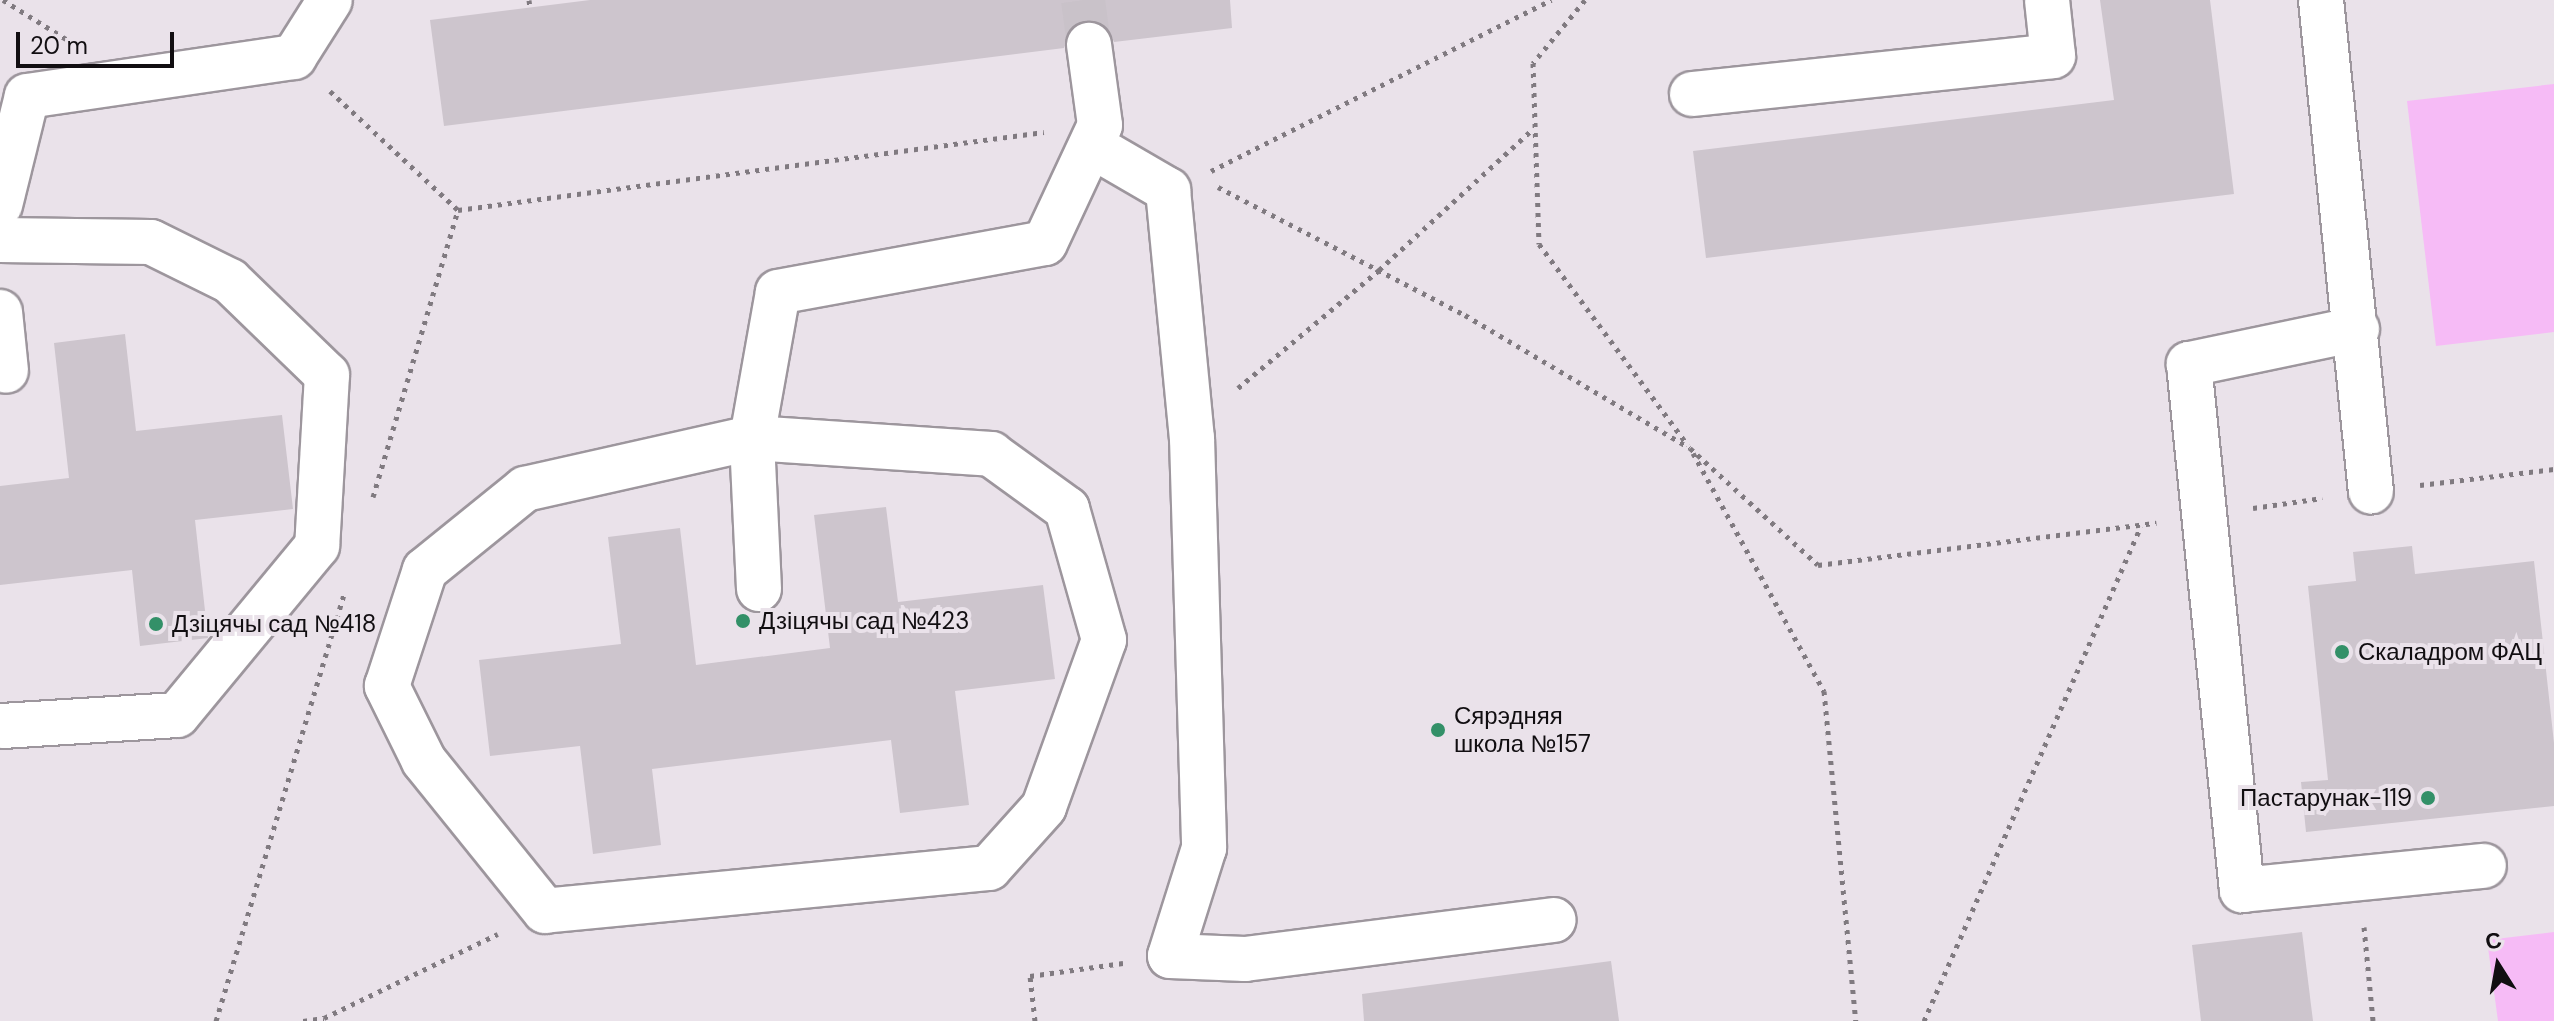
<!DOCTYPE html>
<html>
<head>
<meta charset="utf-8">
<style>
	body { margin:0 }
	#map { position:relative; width:2554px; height:1021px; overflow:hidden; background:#eae2ea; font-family:"DM Sans",sans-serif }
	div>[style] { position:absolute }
	.green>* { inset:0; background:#f6bbf6 }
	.building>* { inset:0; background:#cdc5cd }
	.minor-tunnel>* { height:44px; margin-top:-22px; transform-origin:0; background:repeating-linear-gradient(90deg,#c9c2c9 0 44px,transparent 0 66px) }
	.path>* { height:5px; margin-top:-2.5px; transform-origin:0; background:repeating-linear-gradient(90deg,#807a80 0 4px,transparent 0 10px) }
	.roads { filter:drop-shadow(2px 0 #9d969d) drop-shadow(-2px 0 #9d969d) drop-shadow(0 2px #9d969d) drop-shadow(0 -2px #9d969d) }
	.minor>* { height:44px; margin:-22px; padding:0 22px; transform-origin:22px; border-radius:22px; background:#fff }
	.dots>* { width:22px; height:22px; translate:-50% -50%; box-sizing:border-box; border:4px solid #eae2ea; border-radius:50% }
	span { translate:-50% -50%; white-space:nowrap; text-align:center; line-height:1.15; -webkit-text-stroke:8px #eae2ea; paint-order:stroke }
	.poi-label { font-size:24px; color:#110e11 }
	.left { translate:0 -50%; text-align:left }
	.right { translate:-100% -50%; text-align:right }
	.north { position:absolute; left:2458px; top:925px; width:80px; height:80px; -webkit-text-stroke:6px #eae2ea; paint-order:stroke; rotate:349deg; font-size:22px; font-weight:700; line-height:32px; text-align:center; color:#110e11 }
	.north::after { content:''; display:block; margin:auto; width:28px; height:36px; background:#110e11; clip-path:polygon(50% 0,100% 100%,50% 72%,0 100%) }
	.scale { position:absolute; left:16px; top:32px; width:158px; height:36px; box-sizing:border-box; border:4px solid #110e11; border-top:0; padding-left:10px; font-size:24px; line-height:28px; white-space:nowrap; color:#110e11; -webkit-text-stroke:6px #eae2ea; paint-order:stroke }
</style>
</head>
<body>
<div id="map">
	<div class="green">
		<div style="clip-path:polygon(2554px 84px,2554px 332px,2436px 346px,2407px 101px)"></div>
		<div style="clip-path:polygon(2554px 932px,2554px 1021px,2498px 1021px,2487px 940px)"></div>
	</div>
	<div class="building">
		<div style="clip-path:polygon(590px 0,1230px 0,1232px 28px,1114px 42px,1108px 29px,1086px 20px,1073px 26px,1064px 48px,444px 126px,430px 20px)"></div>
		<div style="clip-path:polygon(2100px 0,2210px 0,2234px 194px,1706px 258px,1693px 151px,2114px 100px)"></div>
		<div style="clip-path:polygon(125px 334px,136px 431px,282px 415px,293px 509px,195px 520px,208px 638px,140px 646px,132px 570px,0 585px,0 486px,69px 478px,54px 343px)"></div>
		<div style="clip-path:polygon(886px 507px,898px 602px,1043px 585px,1055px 679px,955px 691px,969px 805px,900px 813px,891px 740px,652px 769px,661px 845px,593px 854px,580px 746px,490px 756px,479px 660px,621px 644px,608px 537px,680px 528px,696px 665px,830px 648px,814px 515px)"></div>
		<div style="clip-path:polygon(2412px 546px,2415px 574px,2534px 561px,2554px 743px,2554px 806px,2306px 832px,2301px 782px,2328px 780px,2308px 586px,2356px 581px,2353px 552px)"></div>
		<div style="clip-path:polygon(2302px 932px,2313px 1021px,2201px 1021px,2192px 945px)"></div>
		<div style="clip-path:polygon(1611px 961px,1619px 1021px,1364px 1021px,1362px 994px)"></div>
	</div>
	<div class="minor-tunnel">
		<div style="left:1083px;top:0;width:45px;rotate:82.4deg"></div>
	</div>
	<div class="path">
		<div style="left:3px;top:0;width:74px;rotate:31.8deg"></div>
		<div style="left:529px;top:0;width:8px;rotate:83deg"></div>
		<div style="left:1585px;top:0;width:82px;rotate:129.5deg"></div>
		<div style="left:1533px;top:63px;width:181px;rotate:88.1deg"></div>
		<div style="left:1539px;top:244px;width:250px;rotate:53.5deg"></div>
		<div style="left:330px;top:91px;width:175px;rotate:42.9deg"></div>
		<div style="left:458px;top:210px;width:591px;rotate:-7.58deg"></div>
		<div style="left:1211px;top:171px;width:381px;rotate:-26.7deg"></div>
		<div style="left:1218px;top:187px;width:278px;rotate:27.4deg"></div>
		<div style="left:1465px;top:315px;width:261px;rotate:30.6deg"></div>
		<div style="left:1690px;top:448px;width:173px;rotate:42.4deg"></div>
		<div style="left:1818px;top:565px;width:341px;rotate:-7.1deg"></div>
		<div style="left:1238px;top:388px;width:184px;rotate:-39.9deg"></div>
		<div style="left:1379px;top:270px;width:210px;rotate:-42.5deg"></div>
		<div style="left:1693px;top:453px;width:272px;rotate:61.2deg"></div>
		<div style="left:1824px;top:691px;width:332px;rotate:84.5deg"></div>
		<div style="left:2420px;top:485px;width:135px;rotate:-6.8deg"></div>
		<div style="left:373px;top:497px;width:299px;rotate:-73.5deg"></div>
		<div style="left:2253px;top:508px;width:70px;rotate:-8.2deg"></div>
		<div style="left:2364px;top:927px;width:94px;rotate:84.5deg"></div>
		<div style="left:216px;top:1021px;width:446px;rotate:-73.3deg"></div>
		<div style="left:303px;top:1021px;width:21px;rotate:-8deg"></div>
		<div style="left:324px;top:1018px;width:193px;rotate:-25.8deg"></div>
		<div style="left:1035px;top:1021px;width:45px;rotate:-96.3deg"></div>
		<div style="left:1030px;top:976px;width:94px;rotate:-8deg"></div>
		<div style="left:1924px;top:1021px;width:540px;rotate:-66.33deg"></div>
	</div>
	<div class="roads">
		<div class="minor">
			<div style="left:2321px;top:0;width:494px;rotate:84.2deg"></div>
			<div style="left:1692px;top:94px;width:363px;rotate:-6deg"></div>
			<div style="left:2053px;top:56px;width:56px;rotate:-96.1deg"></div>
			<div style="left:1094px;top:147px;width:86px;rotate:30.2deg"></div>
			<div style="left:1168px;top:190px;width:249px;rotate:84.5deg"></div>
			<div style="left:1192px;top:438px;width:410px;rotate:88.3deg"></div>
			<div style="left:1204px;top:848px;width:113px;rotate:107.5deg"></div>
			<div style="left:1170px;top:956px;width:75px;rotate:2.3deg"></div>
			<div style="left:1245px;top:959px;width:311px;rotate:-7.2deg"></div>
			<div style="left:0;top:205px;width:112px;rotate:-76.1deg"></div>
			<div style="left:27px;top:96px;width:270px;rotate:-8.3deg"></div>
			<div style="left:294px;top:57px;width:67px;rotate:-57.7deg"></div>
			<div style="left:0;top:240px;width:151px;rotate:0.8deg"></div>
			<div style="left:151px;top:242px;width:88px;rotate:26.3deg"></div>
			<div style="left:230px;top:281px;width:135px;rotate:44.1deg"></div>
			<div style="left:327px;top:375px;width:171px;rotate:93.3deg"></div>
			<div style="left:317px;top:546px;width:219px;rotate:129.6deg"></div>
			<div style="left:177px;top:715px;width:177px;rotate:176.4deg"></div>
			<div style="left:0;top:312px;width:59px;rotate:84.2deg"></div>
			<div style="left:2357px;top:329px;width:172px;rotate:168.2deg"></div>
			<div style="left:2189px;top:364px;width:529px;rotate:84.25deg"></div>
			<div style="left:2242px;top:890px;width:243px;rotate:-5.7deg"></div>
			<div style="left:752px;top:438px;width:240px;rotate:3.8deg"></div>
			<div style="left:991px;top:454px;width:94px;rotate:35.9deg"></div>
			<div style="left:1067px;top:509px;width:136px;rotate:74.2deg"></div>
			<div style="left:1104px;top:640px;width:177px;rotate:109.8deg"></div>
			<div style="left:1044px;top:807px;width:82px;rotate:132deg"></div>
			<div style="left:989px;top:868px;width:446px;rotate:174.5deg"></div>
			<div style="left:545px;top:911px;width:193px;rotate:-128.9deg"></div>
			<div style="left:424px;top:761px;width:84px;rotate:-116.3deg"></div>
			<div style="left:387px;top:686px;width:122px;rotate:-71.9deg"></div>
			<div style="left:425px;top:570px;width:129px;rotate:-39deg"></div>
			<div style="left:525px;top:489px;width:233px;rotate:-12.7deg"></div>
			<div style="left:759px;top:589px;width:151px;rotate:-92.7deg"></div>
			<div style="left:752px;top:438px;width:148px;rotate:-79.9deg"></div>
			<div style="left:778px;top:292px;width:271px;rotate:-10.4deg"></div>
			<div style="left:1045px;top:243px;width:130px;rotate:-65deg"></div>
			<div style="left:1100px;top:125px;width:81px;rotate:-97.8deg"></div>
		</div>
	</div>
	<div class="dots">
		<div style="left:743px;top:621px;background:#339068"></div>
		<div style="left:156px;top:624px;background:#339068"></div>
		<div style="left:2342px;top:652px;background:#339068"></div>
		<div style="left:1438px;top:730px;background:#339068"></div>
		<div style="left:2428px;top:798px;background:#339068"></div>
	</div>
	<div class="poi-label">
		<span class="left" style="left:759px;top:621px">Дзіцячы сад №423</span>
		<span class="left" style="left:172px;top:624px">Дзіцячы сад №418</span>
		<span class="left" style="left:2358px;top:652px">Скаладром ФАЦ</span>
		<span class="left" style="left:1454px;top:730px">Сярэдняя<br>школа №157</span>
		<span class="right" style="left:2412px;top:798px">Пастарунак-119</span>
	</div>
	<div class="north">С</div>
	<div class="scale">20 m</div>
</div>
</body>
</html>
